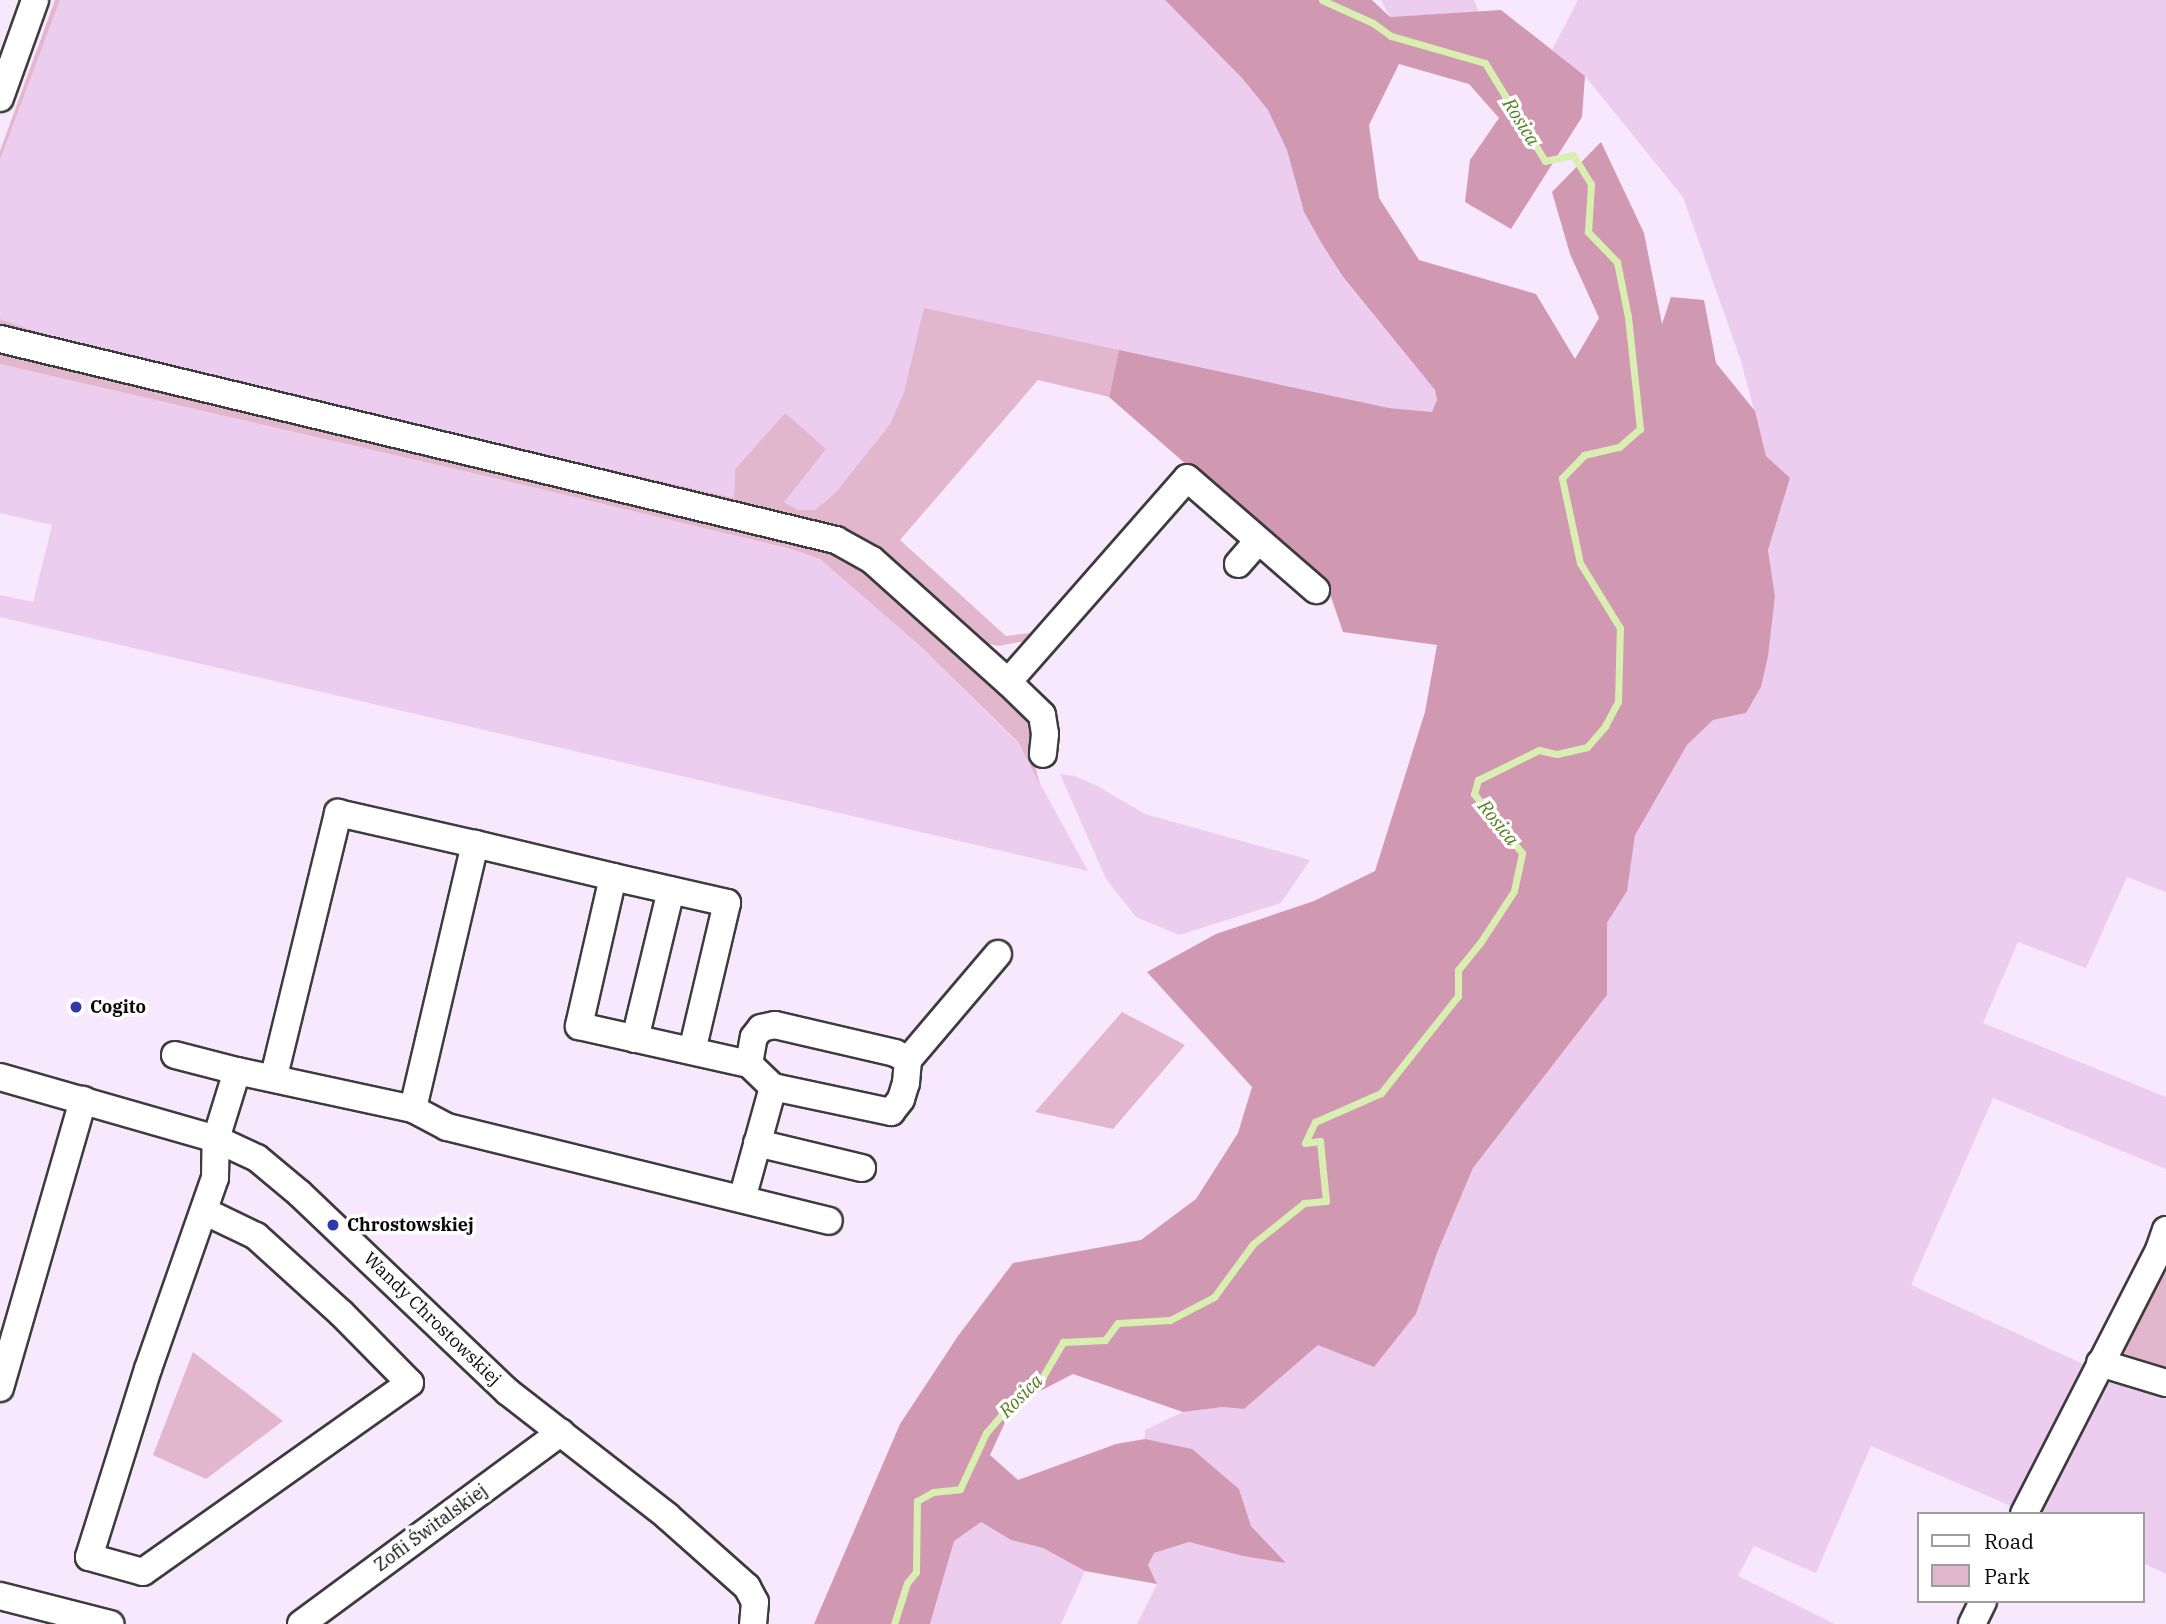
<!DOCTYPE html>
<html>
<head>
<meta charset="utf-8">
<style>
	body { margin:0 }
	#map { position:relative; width:2166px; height:1624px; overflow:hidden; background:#f8e8fd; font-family:"IBM Plex Serif",serif }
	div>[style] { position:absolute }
	.farmland>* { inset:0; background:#ecccef }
	.green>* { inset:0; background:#e2b7ce }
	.forest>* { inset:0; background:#d198b2 }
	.stream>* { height:7px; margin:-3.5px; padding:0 3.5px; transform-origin:3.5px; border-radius:3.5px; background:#d9efb2 }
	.roads { filter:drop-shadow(2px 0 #3c3c3c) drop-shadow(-2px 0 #3c3c3c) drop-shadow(0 2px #3c3c3c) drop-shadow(0 -2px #3c3c3c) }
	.minor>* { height:26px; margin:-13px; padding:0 13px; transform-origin:13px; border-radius:13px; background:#fff }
	.dots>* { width:19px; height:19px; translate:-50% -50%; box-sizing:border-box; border:4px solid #fff; border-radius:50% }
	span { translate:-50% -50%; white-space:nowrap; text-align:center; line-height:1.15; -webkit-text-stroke:7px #fff; paint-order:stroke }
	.poi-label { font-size:18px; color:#090909; font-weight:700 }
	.left { translate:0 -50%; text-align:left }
	.street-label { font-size:18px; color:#090909 }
	.water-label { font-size:19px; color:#578020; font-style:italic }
	.legend { position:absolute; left:1917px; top:1512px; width:228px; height:91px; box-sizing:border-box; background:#fff; border:2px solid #9d9d9d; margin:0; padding:9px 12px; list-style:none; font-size:21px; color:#090909 }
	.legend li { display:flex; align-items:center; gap:14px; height:35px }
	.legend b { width:35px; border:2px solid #9d9d9d }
</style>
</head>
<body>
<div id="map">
	<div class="farmland">
		<div style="clip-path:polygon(60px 0,1165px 0,1242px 78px,1268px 110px,1287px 149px,1304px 212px,1322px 244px,1343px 278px,1435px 390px,1437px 400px,1433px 412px,1389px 408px,925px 309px,904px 392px,890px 424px,836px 492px,815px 510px,798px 510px,783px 502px,785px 413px,735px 469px,734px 498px,333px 407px,41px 333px,0 319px,0 160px)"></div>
		<div style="clip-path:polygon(1381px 0,1474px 0,1479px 12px,1390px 17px)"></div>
		<div style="clip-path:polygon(1578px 0,2166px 0,2166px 892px,2127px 877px,2086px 968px,2018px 942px,1983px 1023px,2166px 1097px,2166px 1169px,1993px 1098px,1911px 1285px,2090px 1367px,2018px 1509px,1871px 1446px,1816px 1573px,1754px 1546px,1738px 1576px,1835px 1624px,1137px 1624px,1157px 1584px,1148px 1565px,1154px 1553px,1189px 1542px,1243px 1556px,1285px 1562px,1251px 1526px,1239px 1489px,1192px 1450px,1145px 1439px,1145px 1430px,1183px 1412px,1223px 1407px,1244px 1409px,1318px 1344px,1374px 1366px,1416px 1314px,1437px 1253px,1473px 1168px,1607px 995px,1607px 923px,1627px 891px,1634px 835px,1687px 745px,1713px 720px,1746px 713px,1761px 687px,1775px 596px,1768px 550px,1790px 478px,1766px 456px,1741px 361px,1683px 197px,1585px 76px,1552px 50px)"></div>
		<div style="clip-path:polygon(0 364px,528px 486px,791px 549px,820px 559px,919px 645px,1018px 743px,1088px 871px,0 617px,0 595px,33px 602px,52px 525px,0 513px)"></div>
		<div style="clip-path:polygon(1060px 774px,1075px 776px,1097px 786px,1145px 814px,1310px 860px,1281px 903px,1179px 935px,1136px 917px,1106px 879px)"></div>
		<div style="clip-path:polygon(2110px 1383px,2166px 1391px,2166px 1574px,2143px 1563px,2143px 1514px,2036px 1514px,2093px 1390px)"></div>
		<div style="clip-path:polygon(981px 1522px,1011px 1540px,1043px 1548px,1085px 1571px,1061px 1624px,930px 1624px,954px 1540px)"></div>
	</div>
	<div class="green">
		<div style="clip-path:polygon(55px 0,60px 0,0 160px,0 151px)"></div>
		<div style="clip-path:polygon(924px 308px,1119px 350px,1109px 397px,1038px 380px,900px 540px,1006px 636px,1037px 632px,1025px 641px,998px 646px,977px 641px,873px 549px,851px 533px,818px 520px,578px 462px,734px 498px,735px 469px,785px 413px,826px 449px,784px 502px,798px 510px,815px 510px,836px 492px,890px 424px,904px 392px)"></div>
		<div style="clip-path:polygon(0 319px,41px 333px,159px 363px,0 328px)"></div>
		<div style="clip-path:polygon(0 349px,798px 539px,852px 559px,1037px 724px,1029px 764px,1035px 766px,1040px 785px,1018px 742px,919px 645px,820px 559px,791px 549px,528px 486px,0 364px)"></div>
		<div style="clip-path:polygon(1122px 1012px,1185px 1045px,1113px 1129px,1035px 1112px)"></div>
		<div style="clip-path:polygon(2166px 1265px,2166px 1375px,2120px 1358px)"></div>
		<div style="clip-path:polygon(193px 1352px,283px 1421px,206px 1479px,153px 1455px)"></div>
	</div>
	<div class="forest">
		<div style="clip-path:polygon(1165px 0,1372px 0,1390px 17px,1501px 10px,1585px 76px,1582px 117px,1511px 229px,1465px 202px,1470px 160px,1499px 118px,1469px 84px,1399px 64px,1369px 125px,1379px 198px,1419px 260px,1536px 294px,1575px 359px,1599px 318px,1570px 254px,1552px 192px,1601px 142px,1644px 233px,1662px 324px,1671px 297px,1704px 300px,1716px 363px,1755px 411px,1766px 456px,1790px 478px,1768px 550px,1775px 596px,1768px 656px,1761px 687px,1746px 713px,1713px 720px,1687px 745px,1635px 835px,1627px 891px,1607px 923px,1607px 995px,1473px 1168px,1437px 1253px,1416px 1314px,1374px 1367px,1318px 1345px,1244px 1409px,1223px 1407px,1183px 1412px,1073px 1374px,1013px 1405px,990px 1455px,1018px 1480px,1116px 1444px,1145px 1439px,1192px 1449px,1239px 1489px,1251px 1526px,1286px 1563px,1243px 1556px,1189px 1542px,1154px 1553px,1148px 1565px,1157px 1584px,1085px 1571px,1043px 1548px,1011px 1540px,981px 1522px,954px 1541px,930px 1624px,814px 1624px,900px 1424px,958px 1336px,1013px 1263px,1141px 1240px,1196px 1199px,1238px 1133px,1252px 1087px,1147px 972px,1216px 934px,1314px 901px,1375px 871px,1425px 712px,1437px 645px,1343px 632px,1328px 588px,1109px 397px,1119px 350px,1389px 408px,1432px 412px,1437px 400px,1435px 390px,1343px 277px,1322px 244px,1304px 212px,1287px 150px,1268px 110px,1242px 78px)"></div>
	</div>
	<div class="stream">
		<div style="left:894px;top:1624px;width:43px;rotate:-72.4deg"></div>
		<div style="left:907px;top:1583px;width:14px;rotate:-51deg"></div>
		<div style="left:916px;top:1572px;width:71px;rotate:-89.2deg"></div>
		<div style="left:917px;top:1501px;width:18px;rotate:-29deg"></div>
		<div style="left:933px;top:1492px;width:27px;rotate:-6deg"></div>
		<div style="left:960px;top:1489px;width:62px;rotate:-65.1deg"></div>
		<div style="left:986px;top:1433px;width:63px;rotate:-49.5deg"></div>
		<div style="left:1027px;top:1385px;width:17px;rotate:-25deg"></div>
		<div style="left:1042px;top:1378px;width:42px;rotate:-59.7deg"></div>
		<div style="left:1063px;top:1342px;width:42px;rotate:-2.7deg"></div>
		<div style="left:1105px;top:1340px;width:21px;rotate:-53deg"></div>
		<div style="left:1118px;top:1323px;width:52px;rotate:-3.3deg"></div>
		<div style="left:1170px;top:1320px;width:50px;rotate:-27.6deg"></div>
		<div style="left:1214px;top:1297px;width:66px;rotate:-53.7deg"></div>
		<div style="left:1253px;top:1244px;width:65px;rotate:-38.8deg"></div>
		<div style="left:1304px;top:1203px;width:22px;rotate:-5deg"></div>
		<div style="left:1326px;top:1201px;width:60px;rotate:-95.7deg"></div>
		<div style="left:1320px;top:1141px;width:15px;rotate:172deg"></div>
		<div style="left:1305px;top:1143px;width:23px;rotate:-65deg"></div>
		<div style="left:1315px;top:1122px;width:72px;rotate:-23.7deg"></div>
		<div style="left:1381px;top:1093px;width:124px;rotate:-51.6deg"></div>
		<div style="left:1458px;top:996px;width:26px;rotate:-90deg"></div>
		<div style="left:1458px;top:970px;width:35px;rotate:-51deg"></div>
		<div style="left:1480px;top:943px;width:62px;rotate:-56.8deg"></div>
		<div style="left:1514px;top:891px;width:39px;rotate:-78deg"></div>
		<div style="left:1522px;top:853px;width:76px;rotate:-129.1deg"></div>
		<div style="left:1474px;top:794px;width:15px;rotate:-74deg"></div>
		<div style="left:1478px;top:780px;width:68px;rotate:-26.2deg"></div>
		<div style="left:1539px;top:750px;width:18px;rotate:13deg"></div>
		<div style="left:1557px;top:754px;width:31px;rotate:-13deg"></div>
		<div style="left:1587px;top:747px;width:28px;rotate:-49deg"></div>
		<div style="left:1605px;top:726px;width:27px;rotate:-62deg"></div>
		<div style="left:1618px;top:702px;width:74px;rotate:-88.5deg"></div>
		<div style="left:1620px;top:628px;width:76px;rotate:-121.6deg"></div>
		<div style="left:1580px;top:563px;width:87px;rotate:-102deg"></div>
		<div style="left:1562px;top:478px;width:32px;rotate:-46deg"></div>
		<div style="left:1584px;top:455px;width:36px;rotate:-13deg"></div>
		<div style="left:1619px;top:447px;width:28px;rotate:-41deg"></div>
		<div style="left:1640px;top:429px;width:113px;rotate:-96.1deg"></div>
		<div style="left:1628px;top:317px;width:56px;rotate:-101.3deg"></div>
		<div style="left:1617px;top:262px;width:42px;rotate:-134deg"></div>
		<div style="left:1588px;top:232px;width:48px;rotate:-86.4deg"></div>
		<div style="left:1591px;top:184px;width:34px;rotate:-122deg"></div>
		<div style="left:1573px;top:155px;width:29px;rotate:168deg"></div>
		<div style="left:1545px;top:161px;width:115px;rotate:-121.5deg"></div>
		<div style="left:1485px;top:63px;width:98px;rotate:-164deg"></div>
		<div style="left:1391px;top:36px;width:22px;rotate:-144deg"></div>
		<div style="left:1373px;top:23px;width:56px;rotate:-155.7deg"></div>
	</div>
	<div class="roads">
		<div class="minor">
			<div style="left:0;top:98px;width:104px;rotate:-70.3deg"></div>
			<div style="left:0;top:339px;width:860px;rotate:13.52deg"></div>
			<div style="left:836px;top:540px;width:41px;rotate:29.1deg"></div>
			<div style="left:872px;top:560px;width:183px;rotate:41.9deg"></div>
			<div style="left:1008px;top:682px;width:271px;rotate:-48.7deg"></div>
			<div style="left:1187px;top:478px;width:171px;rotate:41deg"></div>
			<div style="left:1238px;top:564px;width:30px;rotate:-49deg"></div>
			<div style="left:1008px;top:682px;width:47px;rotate:44.1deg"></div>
			<div style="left:1042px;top:715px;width:19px;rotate:81deg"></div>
			<div style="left:1045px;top:734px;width:20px;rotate:96deg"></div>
			<div style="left:475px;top:844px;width:142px;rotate:13.4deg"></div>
			<div style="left:613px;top:877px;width:153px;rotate:102.9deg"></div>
			<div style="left:579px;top:1026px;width:174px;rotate:12.6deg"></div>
			<div style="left:749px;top:1064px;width:33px;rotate:44deg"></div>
			<div style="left:613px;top:877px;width:117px;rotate:12.8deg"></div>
			<div style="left:727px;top:903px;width:152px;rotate:103.3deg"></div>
			<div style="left:635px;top:1039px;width:153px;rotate:-76.4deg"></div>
			<div style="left:175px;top:1055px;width:64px;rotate:14.5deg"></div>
			<div style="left:749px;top:1064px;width:27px;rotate:-80deg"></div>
			<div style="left:754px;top:1037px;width:11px;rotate:-52deg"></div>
			<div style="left:761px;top:1028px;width:14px;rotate:-12deg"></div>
			<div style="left:775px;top:1025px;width:123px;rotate:13.1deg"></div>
			<div style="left:895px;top:1053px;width:15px;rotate:28deg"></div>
			<div style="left:274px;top:1076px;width:271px;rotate:-76.3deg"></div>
			<div style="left:338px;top:813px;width:140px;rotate:12.8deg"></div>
			<div style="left:475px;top:844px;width:272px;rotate:103.2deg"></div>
			<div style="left:0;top:1077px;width:225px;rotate:16deg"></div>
			<div style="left:216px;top:1139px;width:45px;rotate:24.9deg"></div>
			<div style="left:257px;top:1158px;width:55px;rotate:39.8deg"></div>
			<div style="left:299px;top:1193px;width:289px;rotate:43.6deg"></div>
			<div style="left:508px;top:1392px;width:202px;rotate:37.9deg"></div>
			<div style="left:667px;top:1516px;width:107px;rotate:41.6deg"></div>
			<div style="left:747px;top:1587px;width:17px;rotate:62deg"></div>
			<div style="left:755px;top:1602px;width:22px;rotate:95deg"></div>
			<div style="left:757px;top:1143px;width:108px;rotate:13.4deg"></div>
			<div style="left:742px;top:1199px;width:116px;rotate:-74.5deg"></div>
			<div style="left:773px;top:1087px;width:121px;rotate:12deg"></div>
			<div style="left:891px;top:1112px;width:16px;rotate:-52deg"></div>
			<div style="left:901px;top:1099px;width:17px;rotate:-73deg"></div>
			<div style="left:906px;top:1083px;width:23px;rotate:-85deg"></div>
			<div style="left:908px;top:1060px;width:139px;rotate:-49.7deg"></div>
			<div style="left:204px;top:1211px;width:58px;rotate:25.7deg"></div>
			<div style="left:256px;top:1236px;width:115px;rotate:42.2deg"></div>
			<div style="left:341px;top:1313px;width:98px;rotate:45.4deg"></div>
			<div style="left:410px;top:1383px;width:327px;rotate:144.7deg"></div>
			<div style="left:143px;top:1572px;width:56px;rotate:-164.5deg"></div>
			<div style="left:89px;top:1557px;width:197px;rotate:-72.6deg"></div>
			<div style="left:148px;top:1369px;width:202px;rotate:-70.7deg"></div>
			<div style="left:215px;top:1178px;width:39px;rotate:-89deg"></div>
			<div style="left:216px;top:1139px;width:71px;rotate:-72.8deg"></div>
			<div style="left:237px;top:1071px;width:180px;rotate:12.2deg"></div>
			<div style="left:413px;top:1109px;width:38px;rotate:28deg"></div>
			<div style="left:447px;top:1127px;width:393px;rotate:13.8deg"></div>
			<div style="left:2100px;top:1363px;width:69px;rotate:16.9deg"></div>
			<div style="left:0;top:1388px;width:300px;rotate:-73.9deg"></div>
			<div style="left:2024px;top:1514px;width:297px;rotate:-62.9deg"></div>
			<div style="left:2159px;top:1250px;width:21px;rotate:-71deg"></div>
			<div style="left:0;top:1596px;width:114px;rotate:14.3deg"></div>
			<div style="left:301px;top:1624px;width:323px;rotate:-36.4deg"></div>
			<div style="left:1972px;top:1624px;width:25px;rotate:-64deg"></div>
		</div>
	</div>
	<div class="dots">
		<div style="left:76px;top:1007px;background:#3139a9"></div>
		<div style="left:333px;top:1225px;background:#3139a9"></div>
	</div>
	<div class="poi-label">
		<span class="left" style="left:90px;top:1007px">Cogito</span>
		<span class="left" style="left:347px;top:1225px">Chrostowskiej</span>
	</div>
	<div class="street-label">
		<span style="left:432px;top:1319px;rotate:44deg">Wandy Chrostowskiej</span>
		<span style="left:431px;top:1528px;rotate:-36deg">Zofii Świtalskiej</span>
	</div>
	<div class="water-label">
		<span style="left:1521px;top:122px;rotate:58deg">Rosica</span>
		<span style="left:1498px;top:823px;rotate:51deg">Rosica</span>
		<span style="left:1021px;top:1396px;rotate:-45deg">Rosica</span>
	</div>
	<ul class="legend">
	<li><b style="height:9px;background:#fff"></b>Road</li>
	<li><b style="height:19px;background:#e2b7ce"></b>Park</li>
	</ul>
</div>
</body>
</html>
